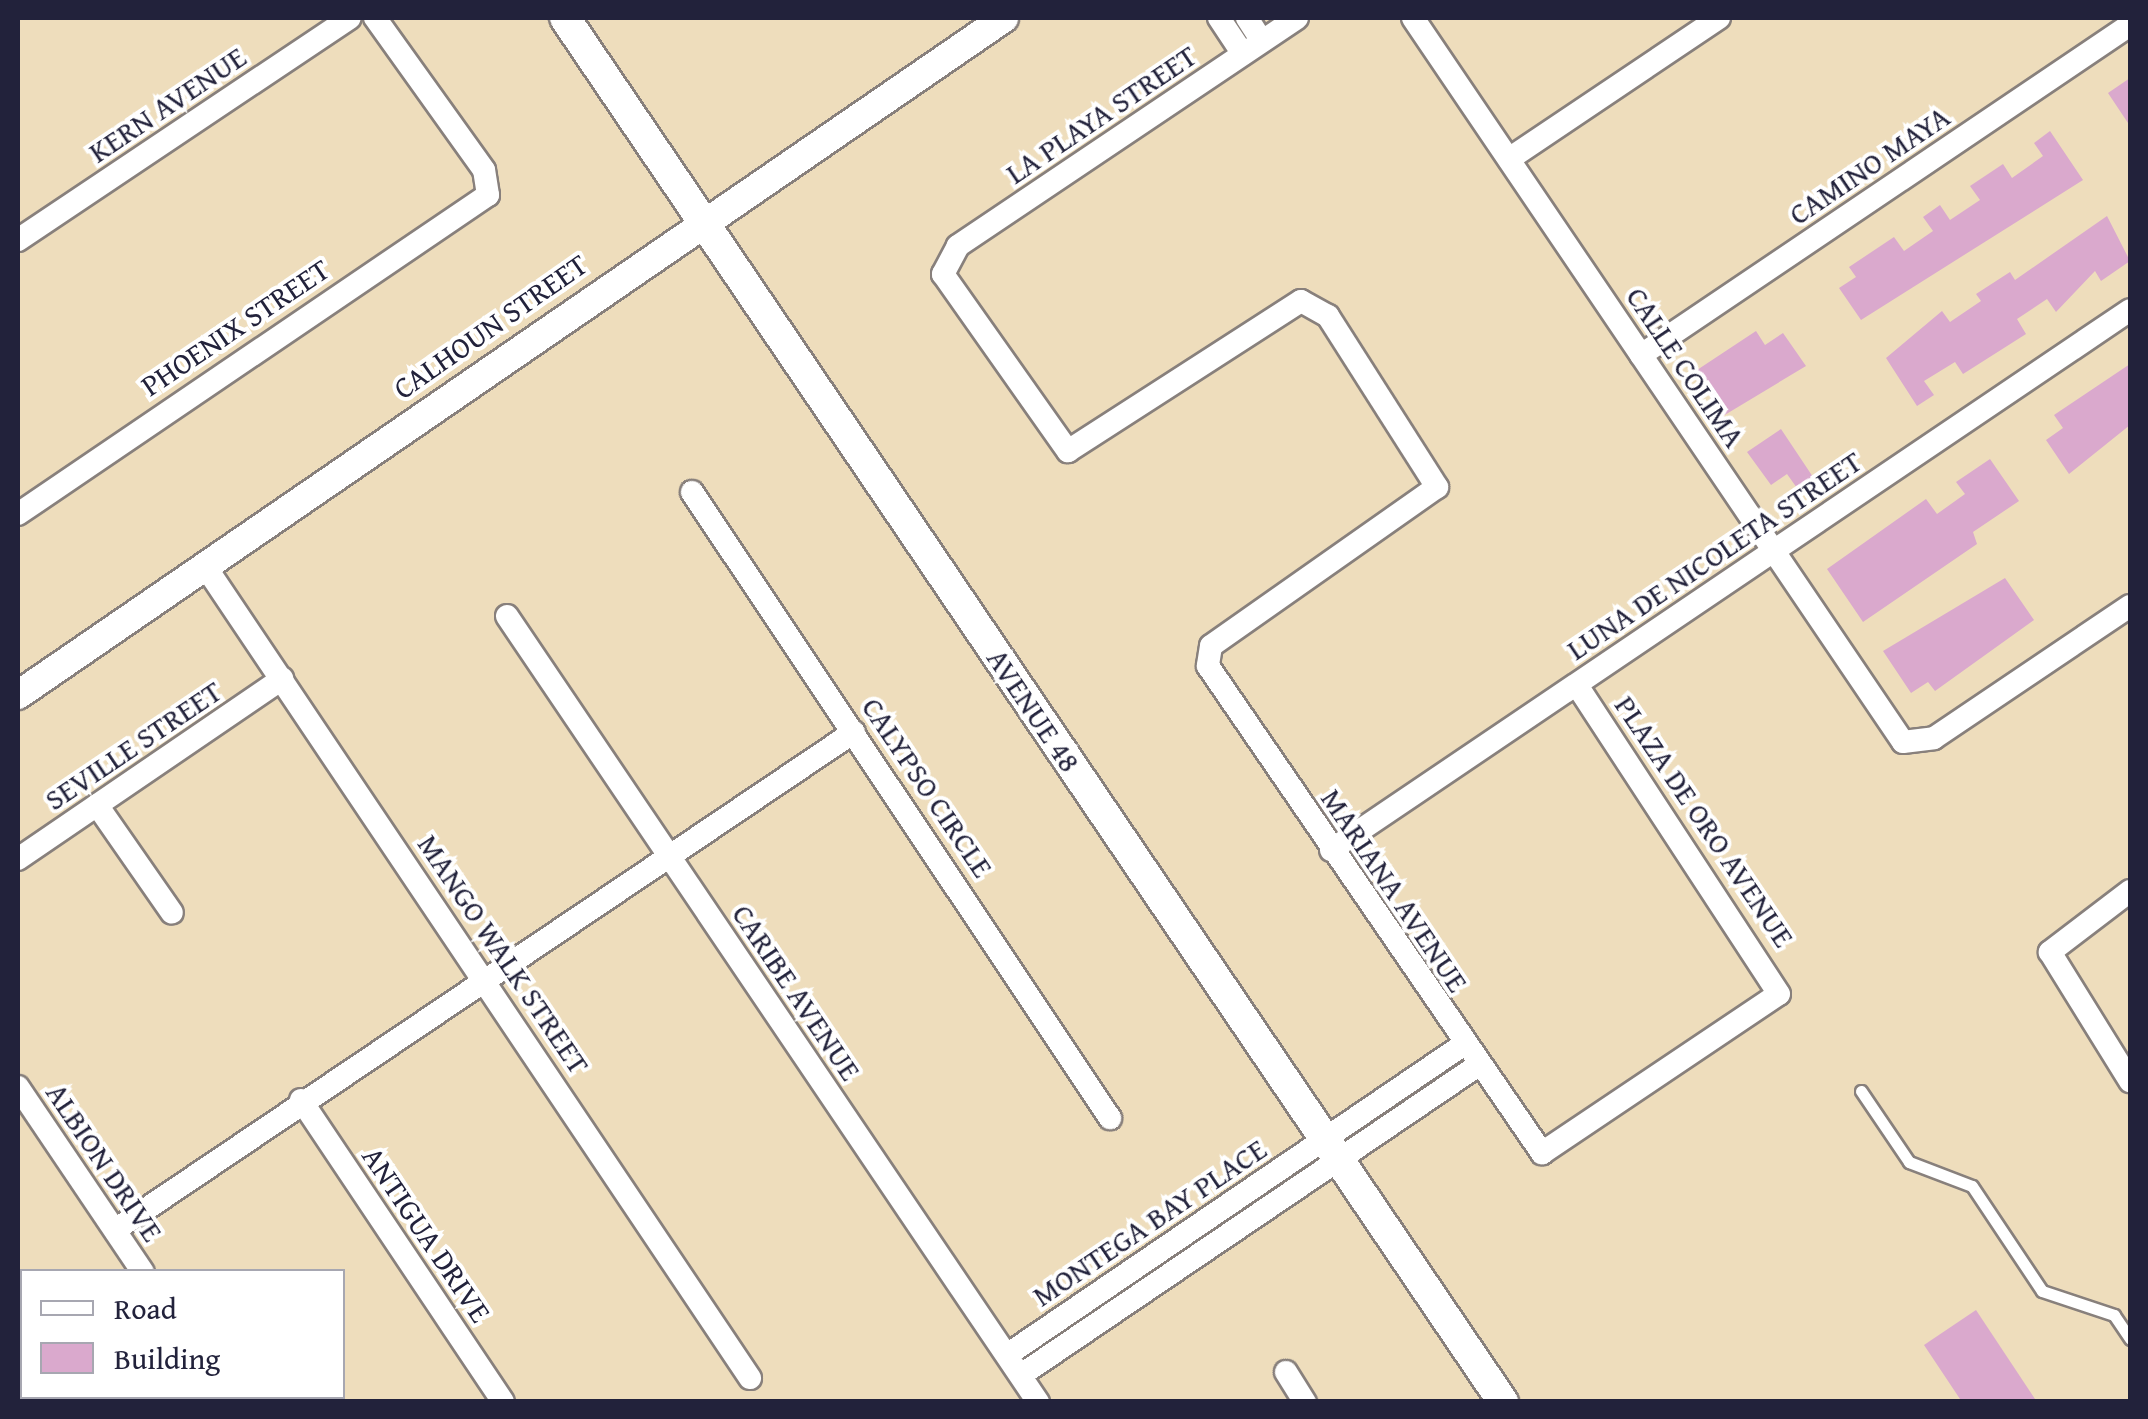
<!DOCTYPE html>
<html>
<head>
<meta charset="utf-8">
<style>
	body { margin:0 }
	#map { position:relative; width:2148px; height:1419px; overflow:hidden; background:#eeddbc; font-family:"Gentium Book Plus",serif }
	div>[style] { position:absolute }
	.building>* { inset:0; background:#daa9cd }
	.roads { filter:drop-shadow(2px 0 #88807c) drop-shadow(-2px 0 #88807c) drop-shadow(0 2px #88807c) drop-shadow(0 -2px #88807c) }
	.service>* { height:11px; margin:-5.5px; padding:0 5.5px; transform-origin:5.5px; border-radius:5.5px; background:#fff }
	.minor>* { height:22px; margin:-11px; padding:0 11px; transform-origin:11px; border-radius:11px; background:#fff }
	.tertiary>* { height:28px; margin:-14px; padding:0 14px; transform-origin:14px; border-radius:14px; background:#fff }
	.secondary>* { height:30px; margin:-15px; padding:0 15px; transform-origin:15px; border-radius:15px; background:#fff }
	span { translate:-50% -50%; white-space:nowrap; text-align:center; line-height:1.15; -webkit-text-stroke:8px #fff; paint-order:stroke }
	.street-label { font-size:30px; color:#22223b }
	.frame { position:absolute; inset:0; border:20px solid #22223b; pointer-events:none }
	.legend { position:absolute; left:20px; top:1269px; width:325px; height:130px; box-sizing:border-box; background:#fff; border:2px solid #a7a7b1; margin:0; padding:12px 18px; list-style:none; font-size:30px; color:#22223b }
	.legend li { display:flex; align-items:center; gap:20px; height:50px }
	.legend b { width:50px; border:2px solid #a7a7b1 }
</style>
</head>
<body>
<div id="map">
	<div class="building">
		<div style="clip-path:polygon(2130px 78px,2130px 126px,2108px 93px)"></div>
		<div style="clip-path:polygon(2050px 131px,2083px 180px,1861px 320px,1839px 288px,1856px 277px,1849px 267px,1894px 237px,1904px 251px,1933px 231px,1923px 217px,1940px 205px,1950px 220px,1980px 200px,1970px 186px,2003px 164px,2012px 178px,2043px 156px,2034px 143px)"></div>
		<div style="clip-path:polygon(2107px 216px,2130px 261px,2101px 281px,2095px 271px,2056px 312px,2047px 299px,2017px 319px,2026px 334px,1963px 374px,1955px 362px,1924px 381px,1934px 395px,1917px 406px,1886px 358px,1942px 311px,1950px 322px,1981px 301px,1976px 294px,2010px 272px,2015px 280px)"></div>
		<div style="clip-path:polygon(1756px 331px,1765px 345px,1783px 333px,1806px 366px,1723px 416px,1694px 372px)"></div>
		<div style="clip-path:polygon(2130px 364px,2130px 425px,2069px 474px,2046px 440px,2063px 428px,2054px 415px)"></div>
		<div style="clip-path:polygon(1781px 429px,1813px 477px,1797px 488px,1787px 474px,1771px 485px,1747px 452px)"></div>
		<div style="clip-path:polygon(1990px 459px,2019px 501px,1973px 532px,1977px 544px,1863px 622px,1827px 569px,1926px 499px,1937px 514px,1965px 494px,1956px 482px)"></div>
		<div style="clip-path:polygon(2005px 578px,2034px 620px,1935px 691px,1928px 682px,1911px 693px,1883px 651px)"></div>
		<div style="clip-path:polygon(1976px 1310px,2037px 1402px,1962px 1402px,1924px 1345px)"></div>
	</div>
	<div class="roads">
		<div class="service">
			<div style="left:1861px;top:1091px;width:86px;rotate:55.9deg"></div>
			<div style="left:1909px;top:1162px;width:67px;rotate:20.9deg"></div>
			<div style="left:1972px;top:1186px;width:126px;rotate:56.3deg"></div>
			<div style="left:2042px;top:1291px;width:76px;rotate:18.4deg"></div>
			<div style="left:2114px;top:1315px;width:29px;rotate:56deg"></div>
		</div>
		<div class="minor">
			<div style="left:1219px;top:18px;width:43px;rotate:56.3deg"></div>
			<div style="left:1247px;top:18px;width:27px;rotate:57deg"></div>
			<div style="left:1297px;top:18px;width:409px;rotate:146.1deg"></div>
			<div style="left:958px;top:246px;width:32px;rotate:118deg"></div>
			<div style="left:943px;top:274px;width:217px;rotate:54.8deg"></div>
			<div style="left:1068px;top:451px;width:277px;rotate:-32.8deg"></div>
			<div style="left:1301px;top:301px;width:31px;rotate:29deg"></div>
			<div style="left:1328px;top:316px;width:203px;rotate:57.5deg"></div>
			<div style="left:1437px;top:487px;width:276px;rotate:144.9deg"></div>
			<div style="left:1211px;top:646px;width:20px;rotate:99deg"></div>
			<div style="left:1208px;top:666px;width:591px;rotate:55.56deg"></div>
			<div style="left:1542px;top:1153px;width:285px;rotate:-33.9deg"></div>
			<div style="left:1779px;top:994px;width:369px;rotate:-123.2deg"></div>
			<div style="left:1413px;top:18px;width:874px;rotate:55.91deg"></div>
			<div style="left:1903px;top:742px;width:31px;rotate:-7deg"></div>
			<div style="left:1934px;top:738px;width:236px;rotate:-34deg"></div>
			<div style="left:1509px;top:159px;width:253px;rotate:-33.9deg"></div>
			<div style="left:18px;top:240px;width:399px;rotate:-33.8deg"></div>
			<div style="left:1641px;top:355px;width:590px;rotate:-34.01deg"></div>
			<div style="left:692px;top:492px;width:753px;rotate:56.27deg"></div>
			<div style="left:18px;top:514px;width:568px;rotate:-34.17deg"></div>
			<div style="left:488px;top:195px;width:25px;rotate:-99deg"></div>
			<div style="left:484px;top:170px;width:187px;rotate:-125.6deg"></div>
			<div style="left:205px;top:566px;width:978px;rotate:56.13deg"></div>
			<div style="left:507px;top:616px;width:949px;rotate:55.96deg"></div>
			<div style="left:97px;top:805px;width:131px;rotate:55.2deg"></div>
			<div style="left:1331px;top:850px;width:964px;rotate:-34.05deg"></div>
			<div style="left:18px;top:859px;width:320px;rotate:-34.3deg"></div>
			<div style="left:2130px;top:891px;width:101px;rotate:142.7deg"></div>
			<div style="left:2050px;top:952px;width:152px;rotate:58.2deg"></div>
			<div style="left:18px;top:1087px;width:223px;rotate:56deg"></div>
			<div style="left:301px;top:1100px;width:363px;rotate:56.2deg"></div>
			<div style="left:115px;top:1230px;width:891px;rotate:-33.98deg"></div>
			<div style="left:1007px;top:1355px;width:551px;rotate:-34.21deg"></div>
			<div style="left:1286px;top:1372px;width:36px;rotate:58deg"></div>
			<div style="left:1021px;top:1375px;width:551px;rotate:-34.12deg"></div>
			<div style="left:227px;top:1396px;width:7px;rotate:56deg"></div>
		</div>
		<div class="tertiary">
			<div style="left:18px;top:695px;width:1196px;rotate:-34.47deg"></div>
		</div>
		<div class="secondary">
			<div style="left:565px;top:18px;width:1672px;rotate:55.87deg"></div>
		</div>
	</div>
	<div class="street-label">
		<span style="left:167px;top:104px;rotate:-34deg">KERN AVENUE</span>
		<span style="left:1101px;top:114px;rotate:-34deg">LA PLAYA STREET</span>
		<span style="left:1869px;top:165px;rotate:-34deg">CAMINO MAYA</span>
		<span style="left:490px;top:326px;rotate:-35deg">CALHOUN STREET</span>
		<span style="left:235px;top:327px;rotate:-34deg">PHOENIX STREET</span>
		<span style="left:1686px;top:367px;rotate:56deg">CALLE COLIMA</span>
		<span style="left:1714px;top:555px;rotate:-34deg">LUNA DE NICOLETA STREET</span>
		<span style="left:1034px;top:710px;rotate:56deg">AVENUE 48</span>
		<span style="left:133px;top:745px;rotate:-34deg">SEVILLE STREET</span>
		<span style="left:928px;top:787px;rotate:56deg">CALYPSO CIRCLE</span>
		<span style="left:1705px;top:821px;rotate:56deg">PLAZA DE ORO AVENUE</span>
		<span style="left:1395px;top:890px;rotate:56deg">MARIANA AVENUE</span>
		<span style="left:504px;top:954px;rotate:56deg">MANGO WALK STREET</span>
		<span style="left:797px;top:992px;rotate:56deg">CARIBE AVENUE</span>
		<span style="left:105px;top:1162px;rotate:56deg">ALBION DRIVE</span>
		<span style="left:1149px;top:1222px;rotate:-34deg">MONTEGA BAY PLACE</span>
		<span style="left:427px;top:1234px;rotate:56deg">ANTIGUA DRIVE</span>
	</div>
	<div class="frame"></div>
	<ul class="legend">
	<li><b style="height:12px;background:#fff"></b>Road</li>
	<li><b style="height:28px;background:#daa9cd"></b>Building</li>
	</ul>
</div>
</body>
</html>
